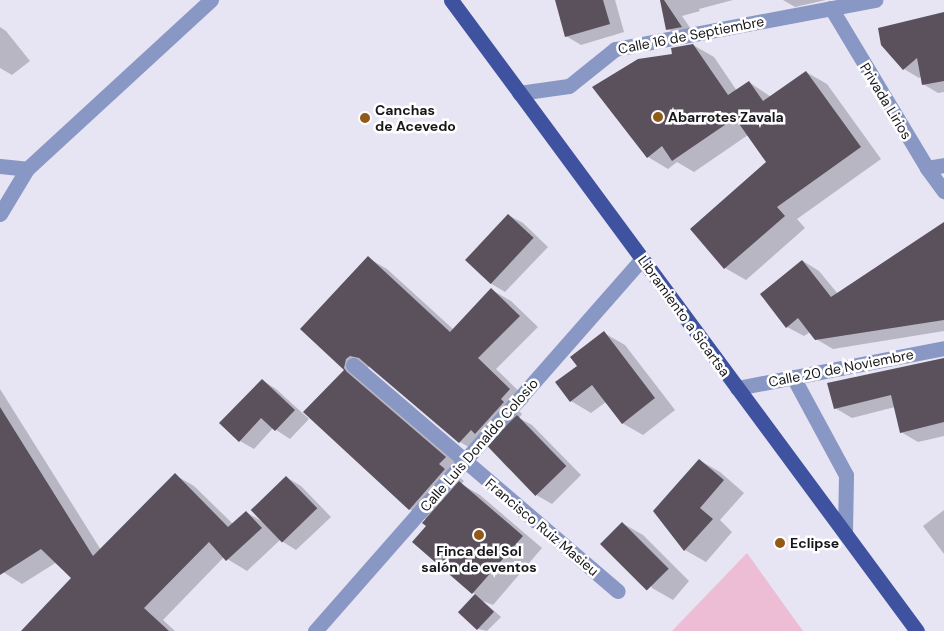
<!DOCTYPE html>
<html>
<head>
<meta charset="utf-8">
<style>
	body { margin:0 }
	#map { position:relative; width:944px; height:631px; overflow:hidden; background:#e7e4f4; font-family:"DM Sans",sans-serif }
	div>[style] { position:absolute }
	.green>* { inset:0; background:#ecbdd5 }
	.shadow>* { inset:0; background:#0003 }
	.building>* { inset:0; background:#5a515c; transform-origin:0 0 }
	.minor>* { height:15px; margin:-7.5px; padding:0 7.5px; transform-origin:7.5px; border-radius:7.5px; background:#8897c4 }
	.major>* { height:15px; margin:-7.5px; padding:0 7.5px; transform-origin:7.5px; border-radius:7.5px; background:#3e52a0 }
	.dots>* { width:14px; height:14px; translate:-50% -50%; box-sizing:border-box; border:2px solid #fff; border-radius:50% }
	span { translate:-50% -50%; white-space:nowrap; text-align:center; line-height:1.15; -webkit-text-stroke:5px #fff; paint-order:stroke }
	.street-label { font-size:14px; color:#17161b }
	.poi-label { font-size:14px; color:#17161b; font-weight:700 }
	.left { translate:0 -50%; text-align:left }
</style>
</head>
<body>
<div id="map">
	<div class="green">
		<div style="clip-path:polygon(747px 553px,803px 631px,672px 631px)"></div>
	</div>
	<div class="shadow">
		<div style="clip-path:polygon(556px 0,615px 0,624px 32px,581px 45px,566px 36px)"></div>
		<div style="clip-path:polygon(661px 0,733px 0,699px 9px,700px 11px,682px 16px,695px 35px,682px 37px,668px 29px)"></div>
		<div style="clip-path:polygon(783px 0,826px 0,795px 7px)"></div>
		<div style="clip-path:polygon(944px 13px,944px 92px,938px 93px,923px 84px,922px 76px,919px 78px,904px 69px)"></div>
		<div style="clip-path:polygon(0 27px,6px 31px,30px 61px,12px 75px,0 68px)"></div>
		<div style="clip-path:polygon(693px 45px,714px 57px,737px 91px,749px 82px,771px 97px,806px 72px,827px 84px,881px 159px,797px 219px,805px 228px,746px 280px,725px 268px,692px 229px,768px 162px,748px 135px,694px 172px,677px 162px,668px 169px,648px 157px,674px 55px)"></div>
		<div style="clip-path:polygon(508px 215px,523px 223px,548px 247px,505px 292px,490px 283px)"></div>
		<div style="clip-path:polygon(944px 230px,944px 331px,833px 349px,816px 339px,810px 332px,804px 336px,787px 327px,803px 261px,819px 271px,838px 294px)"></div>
		<div style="clip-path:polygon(368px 258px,387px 269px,454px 330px,492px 290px,511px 301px,538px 327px,496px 369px,529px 401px,519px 411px,522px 414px,519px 418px,532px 425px,581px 475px,552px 504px,538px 496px,494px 444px,490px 441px,479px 453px,460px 442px,370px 366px,365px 370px,465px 469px,458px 476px,464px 481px,461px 484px,480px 495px,542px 548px,493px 605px,483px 601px,501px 617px,487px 631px,478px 629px,476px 595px,414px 542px,428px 526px,427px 520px,409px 509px,305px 412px,345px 370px,302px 329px)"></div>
		<div style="clip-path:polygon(604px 333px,625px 345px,675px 410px,643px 435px,622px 423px,606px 402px,591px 413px,571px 401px,579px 366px)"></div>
		<div style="clip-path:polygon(944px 359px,944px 436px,918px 442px,901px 432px,895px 407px,852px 418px,835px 408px)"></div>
		<div style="clip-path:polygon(262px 380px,276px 389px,309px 419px,290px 439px,273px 428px,254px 449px,240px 441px)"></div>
		<div style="clip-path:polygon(0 389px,101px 550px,175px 475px,194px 486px,233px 524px,246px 512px,263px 522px,286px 477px,301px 486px,331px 517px,296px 550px,280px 540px,247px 571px,224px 557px,163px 620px,175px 631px,23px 631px,73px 577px,57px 562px,22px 584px,0 570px)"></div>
		<div style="clip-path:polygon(699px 460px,720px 472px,744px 493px,720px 520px,732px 532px,706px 562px,685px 550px,655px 511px)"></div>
		<div style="clip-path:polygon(944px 510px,944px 554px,923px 526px)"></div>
		<div style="clip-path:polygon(622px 523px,643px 535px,689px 581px,673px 600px,652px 588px)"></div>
	</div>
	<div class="building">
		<div style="clip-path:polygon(555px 0,603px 0,610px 24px,565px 37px)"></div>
		<div style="clip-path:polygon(660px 0,664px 0,682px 27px,666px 30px)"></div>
		<div style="clip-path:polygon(944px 12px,944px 81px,922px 85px,917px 58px,903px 70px,881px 45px,878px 28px)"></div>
		<div style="clip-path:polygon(693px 44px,728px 95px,749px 81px,763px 101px,806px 71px,861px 147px,777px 207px,785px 216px,724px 269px,690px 229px,766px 162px,735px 118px,672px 161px,662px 146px,647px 158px,592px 87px,638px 59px,672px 54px,671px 48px)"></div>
		<div style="left:508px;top:214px;width:35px;height:63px;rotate:43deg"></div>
		<div style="clip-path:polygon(944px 222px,944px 320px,815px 340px,798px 318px,786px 328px,760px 294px,802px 260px,831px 297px)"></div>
		<div style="clip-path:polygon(368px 256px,450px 332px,491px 288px,520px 316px,478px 358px,510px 389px,501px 399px,504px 402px,475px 434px,471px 430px,459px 443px,359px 358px,350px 356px,346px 359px,344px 368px,347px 372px,446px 457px,439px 464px,445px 469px,409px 510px,303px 412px,344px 370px,300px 329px)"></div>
		<div style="clip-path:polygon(604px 331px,655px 398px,622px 424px,592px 385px,570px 402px,555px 382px,577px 366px,570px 357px)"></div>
		<div style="clip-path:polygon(944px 358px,944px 422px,900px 433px,891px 395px,834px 409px,827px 383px)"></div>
		<div style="clip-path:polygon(262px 379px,295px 410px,275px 431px,261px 418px,239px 442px,219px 423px)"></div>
		<div style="clip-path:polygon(0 407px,93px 556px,175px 473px,228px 527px,246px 511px,262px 528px,226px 561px,209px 542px,144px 608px,169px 631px,21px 631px,71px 578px,41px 549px,0 575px)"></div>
		<div style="left:517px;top:415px;width:71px;height:43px;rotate:46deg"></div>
		<div style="clip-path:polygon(699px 459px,724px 480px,700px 508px,713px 519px,684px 551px,653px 511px)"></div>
		<div style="left:286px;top:476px;width:45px;height:49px;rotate:46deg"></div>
		<div style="clip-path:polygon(459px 481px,523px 536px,472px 594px,412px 542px,426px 526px,422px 523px)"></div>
		<div style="left:622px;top:522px;width:66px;height:31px;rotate:45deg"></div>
		<div style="left:475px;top:594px;width:26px;height:25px;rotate:43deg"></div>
	</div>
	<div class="minor">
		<div style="left:831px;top:8px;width:187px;rotate:59deg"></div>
		<div style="left:927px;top:168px;width:29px;rotate:54deg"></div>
		<div style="left:519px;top:93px;width:50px;rotate:-8deg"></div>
		<div style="left:569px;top:86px;width:59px;rotate:-38.8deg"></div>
		<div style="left:615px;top:49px;width:265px;rotate:-10.7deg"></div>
		<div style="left:0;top:166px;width:27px;rotate:6deg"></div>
		<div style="left:27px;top:169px;width:250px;rotate:-42.6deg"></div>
		<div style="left:927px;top:168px;width:17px;rotate:-10deg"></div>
		<div style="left:0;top:214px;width:52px;rotate:-59deg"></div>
		<div style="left:353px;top:365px;width:348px;rotate:40.5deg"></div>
		<div style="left:793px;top:377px;width:111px;rotate:61.6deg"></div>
		<div style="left:846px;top:475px;width:58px;rotate:91deg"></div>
		<div style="left:737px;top:388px;width:211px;rotate:-10.9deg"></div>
		<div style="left:315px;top:631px;width:495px;rotate:-48.7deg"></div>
	</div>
	<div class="major">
		<div style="left:451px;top:0;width:784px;rotate:53.55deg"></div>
	</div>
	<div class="dots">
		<div style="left:658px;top:117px;background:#935916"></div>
		<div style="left:365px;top:118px;background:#935916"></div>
		<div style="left:479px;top:535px;background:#935916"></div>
		<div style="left:780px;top:543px;background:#935916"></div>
	</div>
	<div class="street-label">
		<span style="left:691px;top:35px;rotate:-11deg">Calle 16 de Septiembre</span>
		<span style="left:886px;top:101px;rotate:59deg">Privada Lirios</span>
		<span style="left:684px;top:316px;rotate:54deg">Libramiento a Sicartsa</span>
		<span style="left:841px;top:368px;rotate:-11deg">Calle 20 de Noviembre</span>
		<span style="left:479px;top:445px;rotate:-49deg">Calle Luis Donaldo Colosio</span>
		<span style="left:542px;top:527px;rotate:40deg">Francisco Ruiz Masieu</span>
	</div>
	<div class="poi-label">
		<span class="left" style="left:375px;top:118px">Canchas<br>de Acevedo</span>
		<span class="left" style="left:668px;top:117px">Abarrotes Zavala</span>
		<span class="left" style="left:790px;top:543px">Eclipse</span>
		<span style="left:479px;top:559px">Finca del Sol<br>salón de eventos</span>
	</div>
</div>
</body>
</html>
